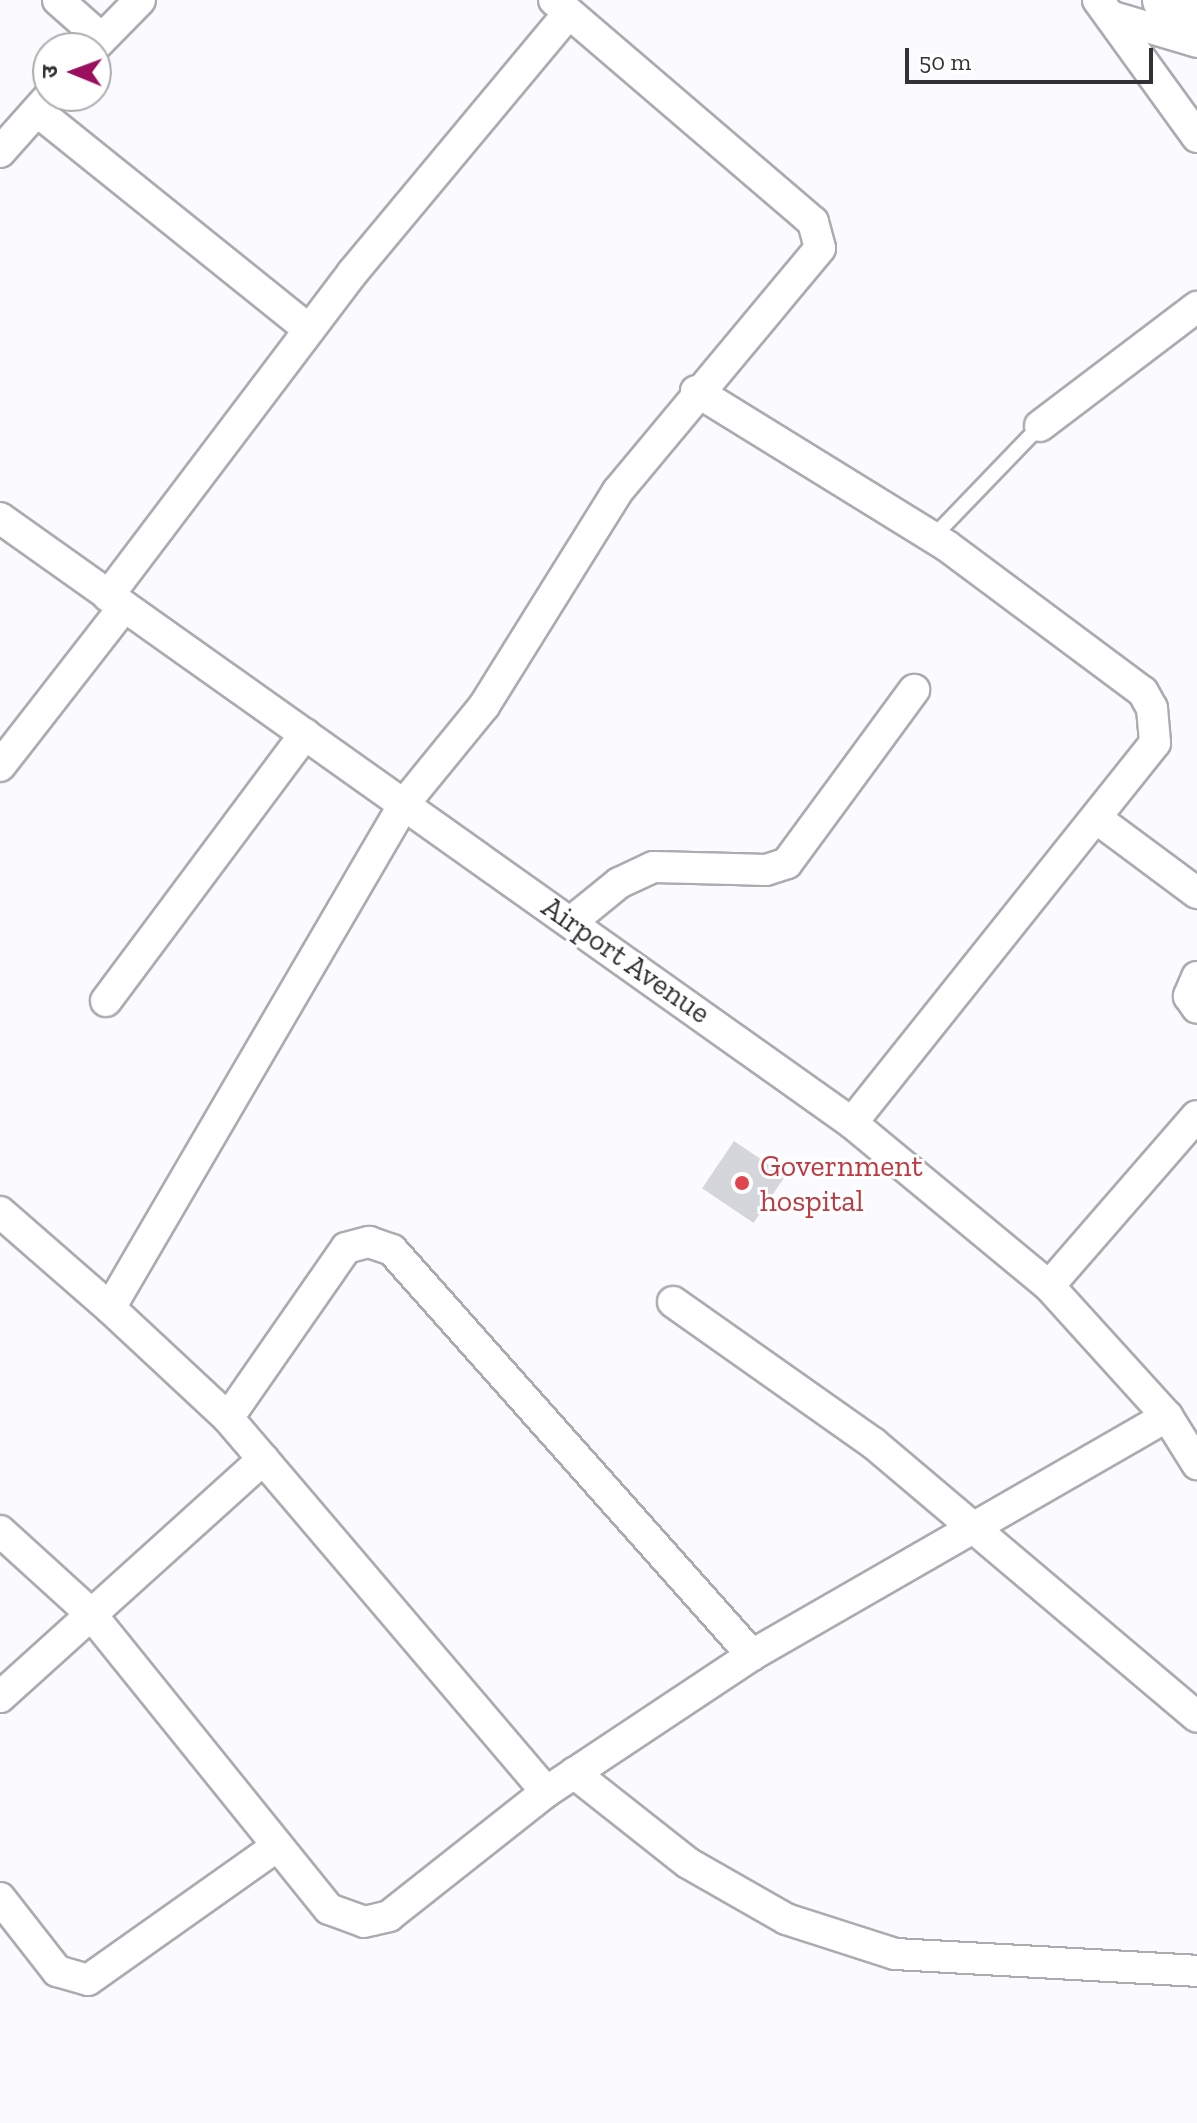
<!DOCTYPE html>
<html>
<head>
<meta charset="utf-8">
<style>
	body { margin:0 }
	#map { position:relative; width:1197px; height:2123px; overflow:hidden; background:#fbfbff; font-family:"Zilla Slab","Noto Sans Devanagari",serif }
	div>[style] { position:absolute }
	.building>* { inset:0; background:#d5d6db; transform-origin:0 0 }
	.roads { filter:drop-shadow(2px 0 #abacb0) drop-shadow(-2px 0 #abacb0) drop-shadow(0 2px #abacb0) drop-shadow(0 -2px #abacb0) }
	.service>* { height:14px; margin:-7px; padding:0 7px; transform-origin:7px; border-radius:7px; background:#fff }
	.minor>* { height:30px; margin:-15px; padding:0 15px; transform-origin:15px; border-radius:15px; background:#fff }
	.secondary>* { height:42px; margin:-21px; padding:0 21px; transform-origin:21px; border-radius:21px; background:#fff }
	.dots>* { width:22px; height:22px; translate:-50% -50%; box-sizing:border-box; border:4px solid #fff; border-radius:50% }
	span { translate:-50% -50%; white-space:nowrap; text-align:center; line-height:1.15; -webkit-text-stroke:6px #fff; paint-order:stroke }
	.street-label { font-size:30px; color:#313234 }
	.health-label { font-size:30px; color:#be3a42 }
	.left { translate:0 -50%; text-align:left }
	.north { position:absolute; left:32px; top:32px; width:80px; height:80px; box-sizing:border-box; background:#fff; border:2px solid #adadae; border-radius:50%; rotate:271deg; font-size:22px; font-weight:700; line-height:32px; text-align:center; color:#313234 }
	.north::after { content:''; display:block; margin:auto; width:28px; height:36px; background:#9b0f5e; clip-path:polygon(50% 0,100% 100%,50% 72%,0 100%) }
	.scale { position:absolute; left:905px; top:48px; width:248px; height:36px; box-sizing:border-box; border:4px solid #313234; border-top:0; padding-left:10px; font-size:24px; line-height:28px; white-space:nowrap; color:#313234; -webkit-text-stroke:6px #fff; paint-order:stroke }
</style>
</head>
<body>
<div id="map">
	<div class="building">
		<div style="left:734px;top:1141px;width:62px;height:57px;rotate:34deg"></div>
	</div>
	<div class="roads">
		<div class="service">
			<div style="left:933px;top:537px;width:154px;rotate:-46.1deg"></div>
		</div>
		<div class="minor">
			<div style="left:58px;top:0;width:57px;rotate:41.5deg"></div>
			<div style="left:1098px;top:0;width:169px;rotate:54.1deg"></div>
			<div style="left:1110px;top:16px;width:91px;rotate:16.6deg"></div>
			<div style="left:93px;top:48px;width:67px;rotate:-45.6deg"></div>
			<div style="left:37px;top:111px;width:349px;rotate:38.8deg"></div>
			<div style="left:0;top:152px;width:74px;rotate:-48.3deg"></div>
			<div style="left:696px;top:391px;width:295px;rotate:31.7deg"></div>
			<div style="left:947px;top:546px;width:244px;rotate:36.7deg"></div>
			<div style="left:1143px;top:692px;width:18px;rotate:61deg"></div>
			<div style="left:1152px;top:708px;width:35px;rotate:85deg"></div>
			<div style="left:1155px;top:743px;width:486px;rotate:128.6deg"></div>
			<div style="left:1040px;top:426px;width:197px;rotate:-37.2deg"></div>
			<div style="left:0;top:518px;width:1045px;rotate:35.38deg"></div>
			<div style="left:852px;top:1123px;width:256px;rotate:39.6deg"></div>
			<div style="left:1049px;top:1286px;width:176px;rotate:47.8deg"></div>
			<div style="left:1167px;top:1416px;width:57px;rotate:58deg"></div>
			<div style="left:108px;top:596px;width:406px;rotate:-52.9deg"></div>
			<div style="left:353px;top:272px;width:337px;rotate:-50.2deg"></div>
			<div style="left:0;top:766px;width:202px;rotate:-52.1deg"></div>
			<div style="left:1096px;top:818px;width:126px;rotate:36.6deg"></div>
			<div style="left:571px;top:922px;width:62px;rotate:-39.1deg"></div>
			<div style="left:619px;top:883px;width:38px;rotate:-25deg"></div>
			<div style="left:654px;top:867px;width:112px;rotate:1.5deg"></div>
			<div style="left:766px;top:870px;width:22px;rotate:-18deg"></div>
			<div style="left:787px;top:863px;width:215px;rotate:-53.7deg"></div>
			<div style="left:1197px;top:977px;width:21px;rotate:113deg"></div>
			<div style="left:1189px;top:996px;width:14px;rotate:56deg"></div>
			<div style="left:106px;top:1001px;width:333px;rotate:-53.3deg"></div>
			<div style="left:0;top:1212px;width:146px;rotate:41.1deg"></div>
			<div style="left:1049px;top:1286px;width:225px;rotate:-49deg"></div>
			<div style="left:673px;top:1302px;width:245px;rotate:35.2deg"></div>
			<div style="left:873px;top:1443px;width:424px;rotate:40.2deg"></div>
			<div style="left:228px;top:1418px;width:161px;rotate:-137deg"></div>
			<div style="left:110px;top:1308px;width:583px;rotate:-59.74deg"></div>
			<div style="left:404px;top:804px;width:127px;rotate:-50.8deg"></div>
			<div style="left:484px;top:706px;width:252px;rotate:-58.1deg"></div>
			<div style="left:617px;top:492px;width:317px;rotate:-50.2deg"></div>
			<div style="left:820px;top:248px;width:27px;rotate:-105deg"></div>
			<div style="left:813px;top:222px;width:341px;rotate:-139.4deg"></div>
			<div style="left:263px;top:1459px;width:54px;rotate:-130.5deg"></div>
			<div style="left:228px;top:1418px;width:207px;rotate:-55.2deg"></div>
			<div style="left:346px;top:1248px;width:24px;rotate:-15deg"></div>
			<div style="left:369px;top:1242px;width:24px;rotate:19deg"></div>
			<div style="left:392px;top:1250px;width:542px;rotate:48.37deg"></div>
			<div style="left:0;top:1531px;width:122px;rotate:42.3deg"></div>
			<div style="left:90px;top:1613px;width:380px;rotate:51.1deg"></div>
			<div style="left:329px;top:1909px;width:37px;rotate:20deg"></div>
			<div style="left:364px;top:1922px;width:26px;rotate:-13deg"></div>
			<div style="left:389px;top:1916px;width:200px;rotate:-38.3deg"></div>
			<div style="left:0;top:1697px;width:355px;rotate:-42.1deg"></div>
			<div style="left:263px;top:1459px;width:437px;rotate:49.6deg"></div>
			<div style="left:546px;top:1792px;width:247px;rotate:-33.6deg"></div>
			<div style="left:752px;top:1655px;width:479px;rotate:-29.9deg"></div>
			<div style="left:574px;top:1773px;width:145px;rotate:38.3deg"></div>
			<div style="left:688px;top:1863px;width:113px;rotate:29.7deg"></div>
			<div style="left:786px;top:1919px;width:114px;rotate:17.8deg"></div>
			<div style="left:895px;top:1954px;width:302px;rotate:3.2deg"></div>
			<div style="left:0;top:1898px;width:93px;rotate:52deg"></div>
			<div style="left:57px;top:1971px;width:32px;rotate:16deg"></div>
			<div style="left:88px;top:1980px;width:232px;rotate:-35.3deg"></div>
		</div>
		<div class="secondary">
			<div style="left:1164px;top:0;width:35px;rotate:22deg"></div>
		</div>
	</div>
	<div class="dots">
		<div style="left:742px;top:1183px;background:#e0444e"></div>
	</div>
	<div class="street-label">
		<span style="left:626px;top:960px;rotate:35deg">Airport Avenue</span>
	</div>
	<div class="health-label">
		<span class="left" style="left:760px;top:1183px">Government<br>hospital</span>
	</div>
	<div class="north">उ</div>
	<div class="scale">50 m</div>
</div>
</body>
</html>
